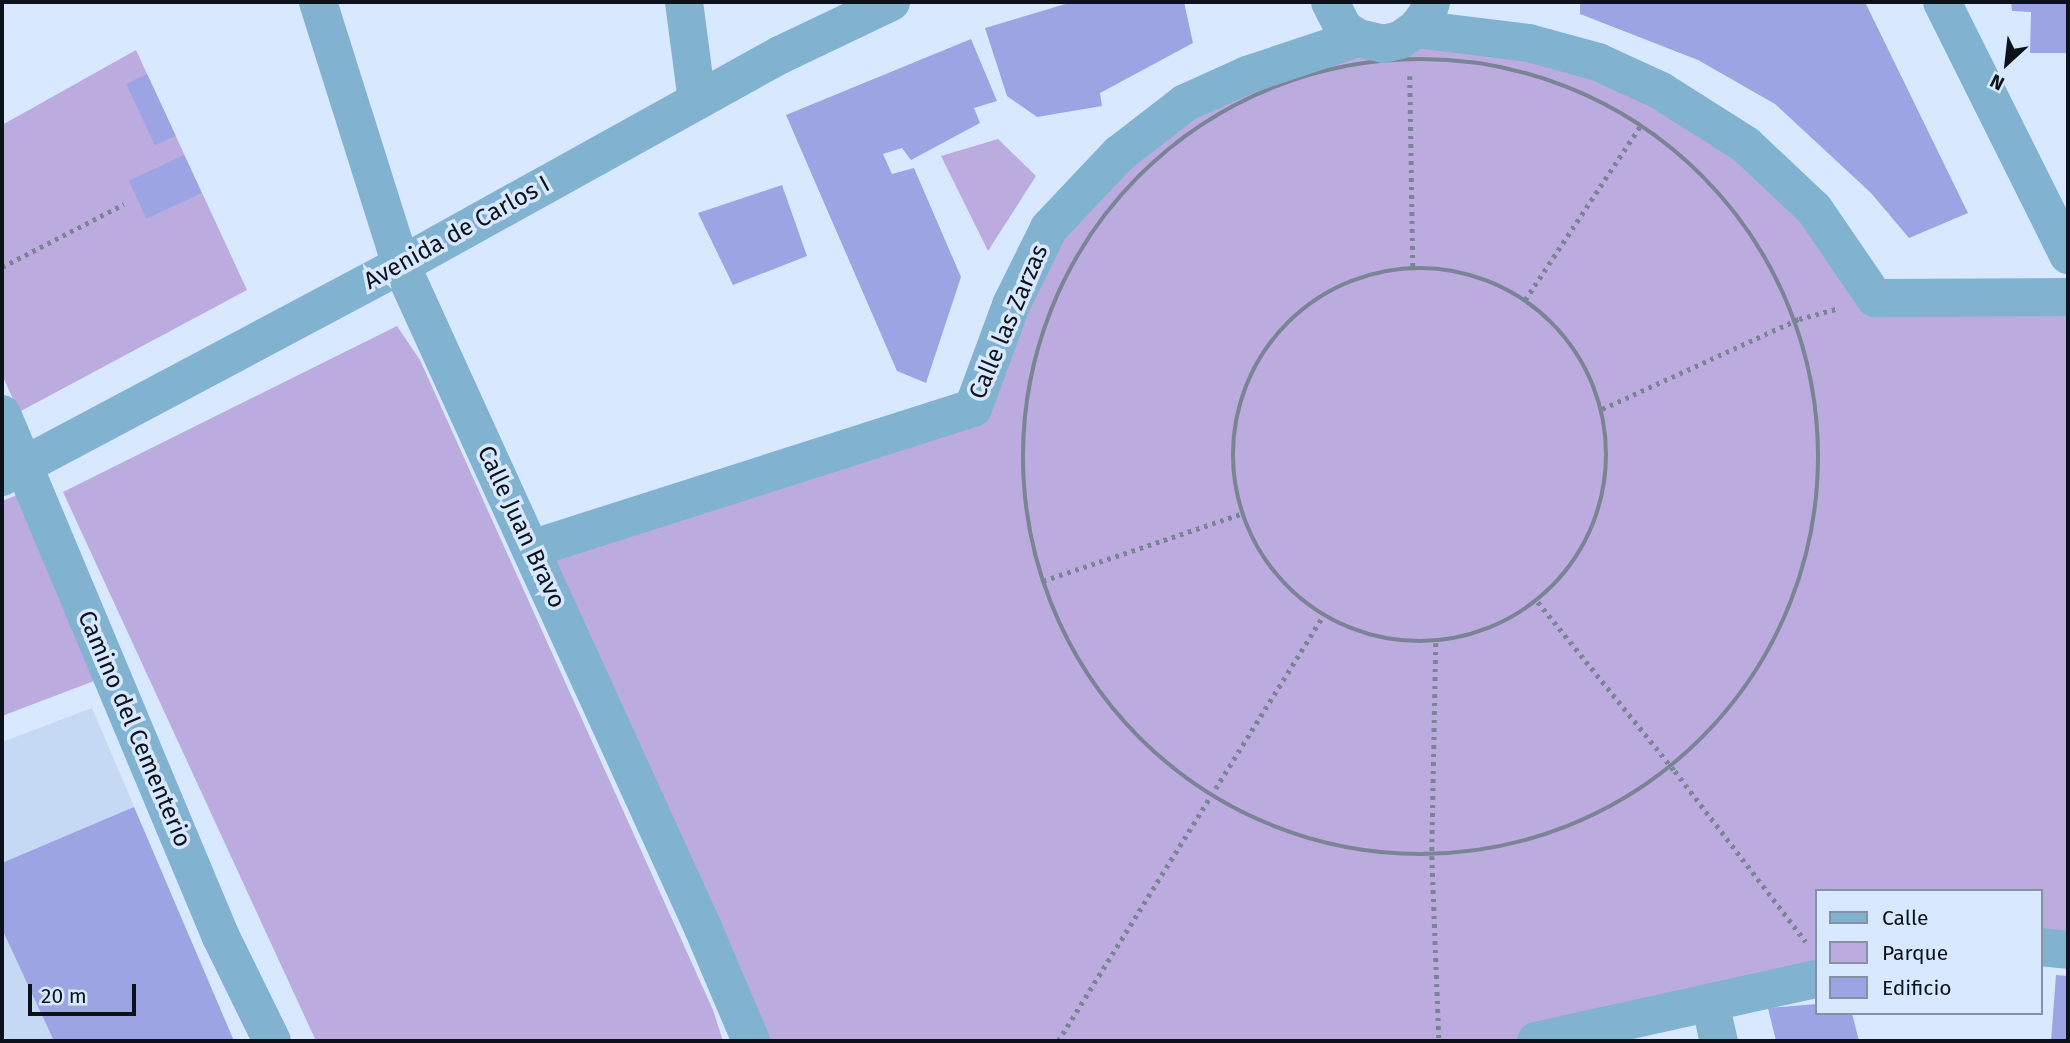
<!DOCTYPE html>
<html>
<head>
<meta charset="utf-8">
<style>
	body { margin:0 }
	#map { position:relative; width:2070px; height:1043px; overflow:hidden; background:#d8e8fe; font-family:"Fira Sans",sans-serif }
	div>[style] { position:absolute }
	.built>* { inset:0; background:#c6d9f4 }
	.green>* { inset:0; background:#bcabde }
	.building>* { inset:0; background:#9da4e3; transform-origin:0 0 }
	.path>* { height:4.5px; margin-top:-2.25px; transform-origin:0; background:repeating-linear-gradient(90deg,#798494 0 3.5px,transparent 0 8.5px) }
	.path>.ring { margin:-2.25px; padding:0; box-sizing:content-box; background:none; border:4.5px solid #798494; border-radius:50% }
	.street>* { height:38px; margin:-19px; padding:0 19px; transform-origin:19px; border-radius:19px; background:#81b2d0 }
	span { translate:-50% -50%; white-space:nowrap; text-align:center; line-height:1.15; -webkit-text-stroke:7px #d8e8fe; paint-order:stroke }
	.street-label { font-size:24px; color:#0b121b }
	.frame { position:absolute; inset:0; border:4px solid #0b121b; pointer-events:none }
	.legend { position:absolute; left:1815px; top:889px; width:228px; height:126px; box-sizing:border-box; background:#d8e8fe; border:2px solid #8692a3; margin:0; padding:9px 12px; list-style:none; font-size:21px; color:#0b121b }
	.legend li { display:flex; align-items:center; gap:14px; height:35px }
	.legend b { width:35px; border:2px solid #8692a3 }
	.north { position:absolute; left:1972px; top:28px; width:70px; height:70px; -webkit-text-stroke:5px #d8e8fe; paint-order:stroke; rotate:207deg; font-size:19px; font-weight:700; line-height:28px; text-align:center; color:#0b121b }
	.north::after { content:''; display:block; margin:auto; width:24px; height:32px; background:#0b121b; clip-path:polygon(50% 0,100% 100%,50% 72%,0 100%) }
	.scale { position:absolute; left:28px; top:984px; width:108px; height:32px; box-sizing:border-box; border:4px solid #0b121b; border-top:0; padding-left:9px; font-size:21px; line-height:24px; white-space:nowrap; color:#0b121b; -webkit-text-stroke:5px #d8e8fe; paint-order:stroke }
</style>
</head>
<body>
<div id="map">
	<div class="built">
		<div style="clip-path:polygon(92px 708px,234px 1041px,2px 1041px,2px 742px)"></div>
	</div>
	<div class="green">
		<div style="clip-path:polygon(1358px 38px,1529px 43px,1746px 145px,1875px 298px,2068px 297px,2068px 950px,2040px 947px,2040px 891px,1816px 891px,1816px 979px,1540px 1041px,751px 1041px,531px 549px,973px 408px,1011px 305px,1119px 154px)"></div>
		<div style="clip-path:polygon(136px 50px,247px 290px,19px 412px,2px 375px,2px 125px)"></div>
		<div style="clip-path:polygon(998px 139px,1036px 176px,988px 251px,941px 156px)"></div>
		<div style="clip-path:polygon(397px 326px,420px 360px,713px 1010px,723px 1041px,316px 1041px,63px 492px)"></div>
		<div style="clip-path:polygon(17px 495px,94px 681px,2px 716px,2px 501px)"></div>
	</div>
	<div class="building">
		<div style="clip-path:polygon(1072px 2px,1184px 2px,1193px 43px,1100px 93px,1102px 106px,1037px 117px,1007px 96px,985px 28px)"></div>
		<div style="clip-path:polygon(1580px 2px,1865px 2px,1968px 213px,1909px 238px,1871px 193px,1775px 104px,1698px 60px,1580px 14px)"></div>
		<div style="clip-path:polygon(2011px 2px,2068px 2px,2068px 53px,2030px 53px,2031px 12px,2012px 11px)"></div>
		<div style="clip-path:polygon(971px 39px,997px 101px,974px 108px,980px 123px,911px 160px,902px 148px,883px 154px,892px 174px,914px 168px,961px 277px,926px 383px,897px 371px,786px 115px)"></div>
		<div style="left:147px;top:74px;width:68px;height:23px;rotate:65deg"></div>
		<div style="left:184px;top:155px;width:42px;height:61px;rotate:65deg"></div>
		<div style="clip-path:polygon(782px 185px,807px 256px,733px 285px,698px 213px)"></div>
		<div style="clip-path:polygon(134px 807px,234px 1041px,54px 1041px,2px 929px,2px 863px)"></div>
		<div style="clip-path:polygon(2056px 975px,2068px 976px,2068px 1041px,2051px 1041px)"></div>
		<div style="clip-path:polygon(1816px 1004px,1816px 1013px,1852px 1013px,1859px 1041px,1776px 1041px,1768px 1008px)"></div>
	</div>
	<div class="path">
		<div class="ring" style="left:1023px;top:59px;width:791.5px;height:791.5px"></div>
		<div style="left:1410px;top:76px;width:191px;rotate:89.1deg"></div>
		<div style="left:2px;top:267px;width:137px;rotate:-27.3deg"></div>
		<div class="ring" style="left:1233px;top:268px;width:369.5px;height:369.5px"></div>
		<div style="left:1525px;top:300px;width:210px;rotate:-56.5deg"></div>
		<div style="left:1602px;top:409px;width:217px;rotate:-24.6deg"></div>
		<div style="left:1799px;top:319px;width:41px;rotate:-15.4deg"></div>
		<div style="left:1043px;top:581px;width:209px;rotate:-18.7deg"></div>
		<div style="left:1538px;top:602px;width:218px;rotate:51deg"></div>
		<div style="left:1675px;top:771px;width:215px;rotate:52.5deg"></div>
		<div style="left:1436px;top:643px;width:213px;rotate:91.1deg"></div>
		<div style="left:1432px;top:856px;width:185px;rotate:87.8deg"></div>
		<div style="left:1058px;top:1041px;width:501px;rotate:-58.06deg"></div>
	</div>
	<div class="street">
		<div style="left:318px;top:2px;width:276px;rotate:72.5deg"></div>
		<div style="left:401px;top:265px;width:729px;rotate:65.51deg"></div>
		<div style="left:703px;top:928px;width:123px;rotate:67deg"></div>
		<div style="left:684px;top:2px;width:100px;rotate:82.5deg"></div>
		<div style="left:1330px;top:2px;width:30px;rotate:63deg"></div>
		<div style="left:1344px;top:29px;width:17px;rotate:33deg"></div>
		<div style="left:1358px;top:38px;width:26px;rotate:13deg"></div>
		<div style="left:1383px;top:44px;width:17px;rotate:-13deg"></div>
		<div style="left:1400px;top:40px;width:19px;rotate:-35deg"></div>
		<div style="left:1416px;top:29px;width:18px;rotate:-52deg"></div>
		<div style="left:1427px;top:15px;width:14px;rotate:-73deg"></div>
		<div style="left:1942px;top:2px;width:283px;rotate:63.5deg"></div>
		<div style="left:1416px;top:29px;width:114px;rotate:7.1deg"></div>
		<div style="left:1529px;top:43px;width:72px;rotate:15.4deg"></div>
		<div style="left:1598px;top:62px;width:69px;rotate:24.7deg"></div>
		<div style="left:1661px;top:91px;width:101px;rotate:32.4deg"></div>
		<div style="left:1746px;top:145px;width:93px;rotate:43.3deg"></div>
		<div style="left:1814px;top:209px;width:108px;rotate:55.6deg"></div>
		<div style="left:1875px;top:298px;width:193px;rotate:-0.3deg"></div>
		<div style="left:2px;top:414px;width:567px;rotate:67.28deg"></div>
		<div style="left:221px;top:937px;width:116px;rotate:63.9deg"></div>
		<div style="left:2px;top:477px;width:452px;rotate:-28deg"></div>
		<div style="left:401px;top:265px;width:433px;rotate:-29deg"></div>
		<div style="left:780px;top:55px;width:123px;rotate:-25.5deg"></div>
		<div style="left:531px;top:549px;width:464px;rotate:-17.7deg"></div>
		<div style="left:973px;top:408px;width:110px;rotate:-69.7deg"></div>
		<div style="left:1011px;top:305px;width:86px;rotate:-63.7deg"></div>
		<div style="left:1049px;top:228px;width:102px;rotate:-46.6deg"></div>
		<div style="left:1119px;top:154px;width:83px;rotate:-37.7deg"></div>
		<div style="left:1185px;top:103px;width:68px;rotate:-24.3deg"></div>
		<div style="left:1247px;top:75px;width:117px;rotate:-18.4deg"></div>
		<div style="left:2040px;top:947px;width:28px;rotate:6deg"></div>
		<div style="left:1710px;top:1003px;width:39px;rotate:77deg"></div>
		<div style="left:1536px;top:1041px;width:287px;rotate:-12.5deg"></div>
	</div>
	<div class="street-label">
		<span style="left:457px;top:233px;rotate:-29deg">Avenida de Carlos I</span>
		<span style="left:1009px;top:322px;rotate:-67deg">Calle las Zarzas</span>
		<span style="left:521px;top:527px;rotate:65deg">Calle Juan Bravo</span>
		<span style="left:134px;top:729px;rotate:67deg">Camino del Cementerio</span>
	</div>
	<div class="frame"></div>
	<ul class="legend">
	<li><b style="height:9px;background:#81b2d0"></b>Calle</li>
	<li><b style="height:19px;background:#bcabde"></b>Parque</li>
	<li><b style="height:19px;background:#9da4e3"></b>Edificio</li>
	</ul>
	<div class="north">N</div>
	<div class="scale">20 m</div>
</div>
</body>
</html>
